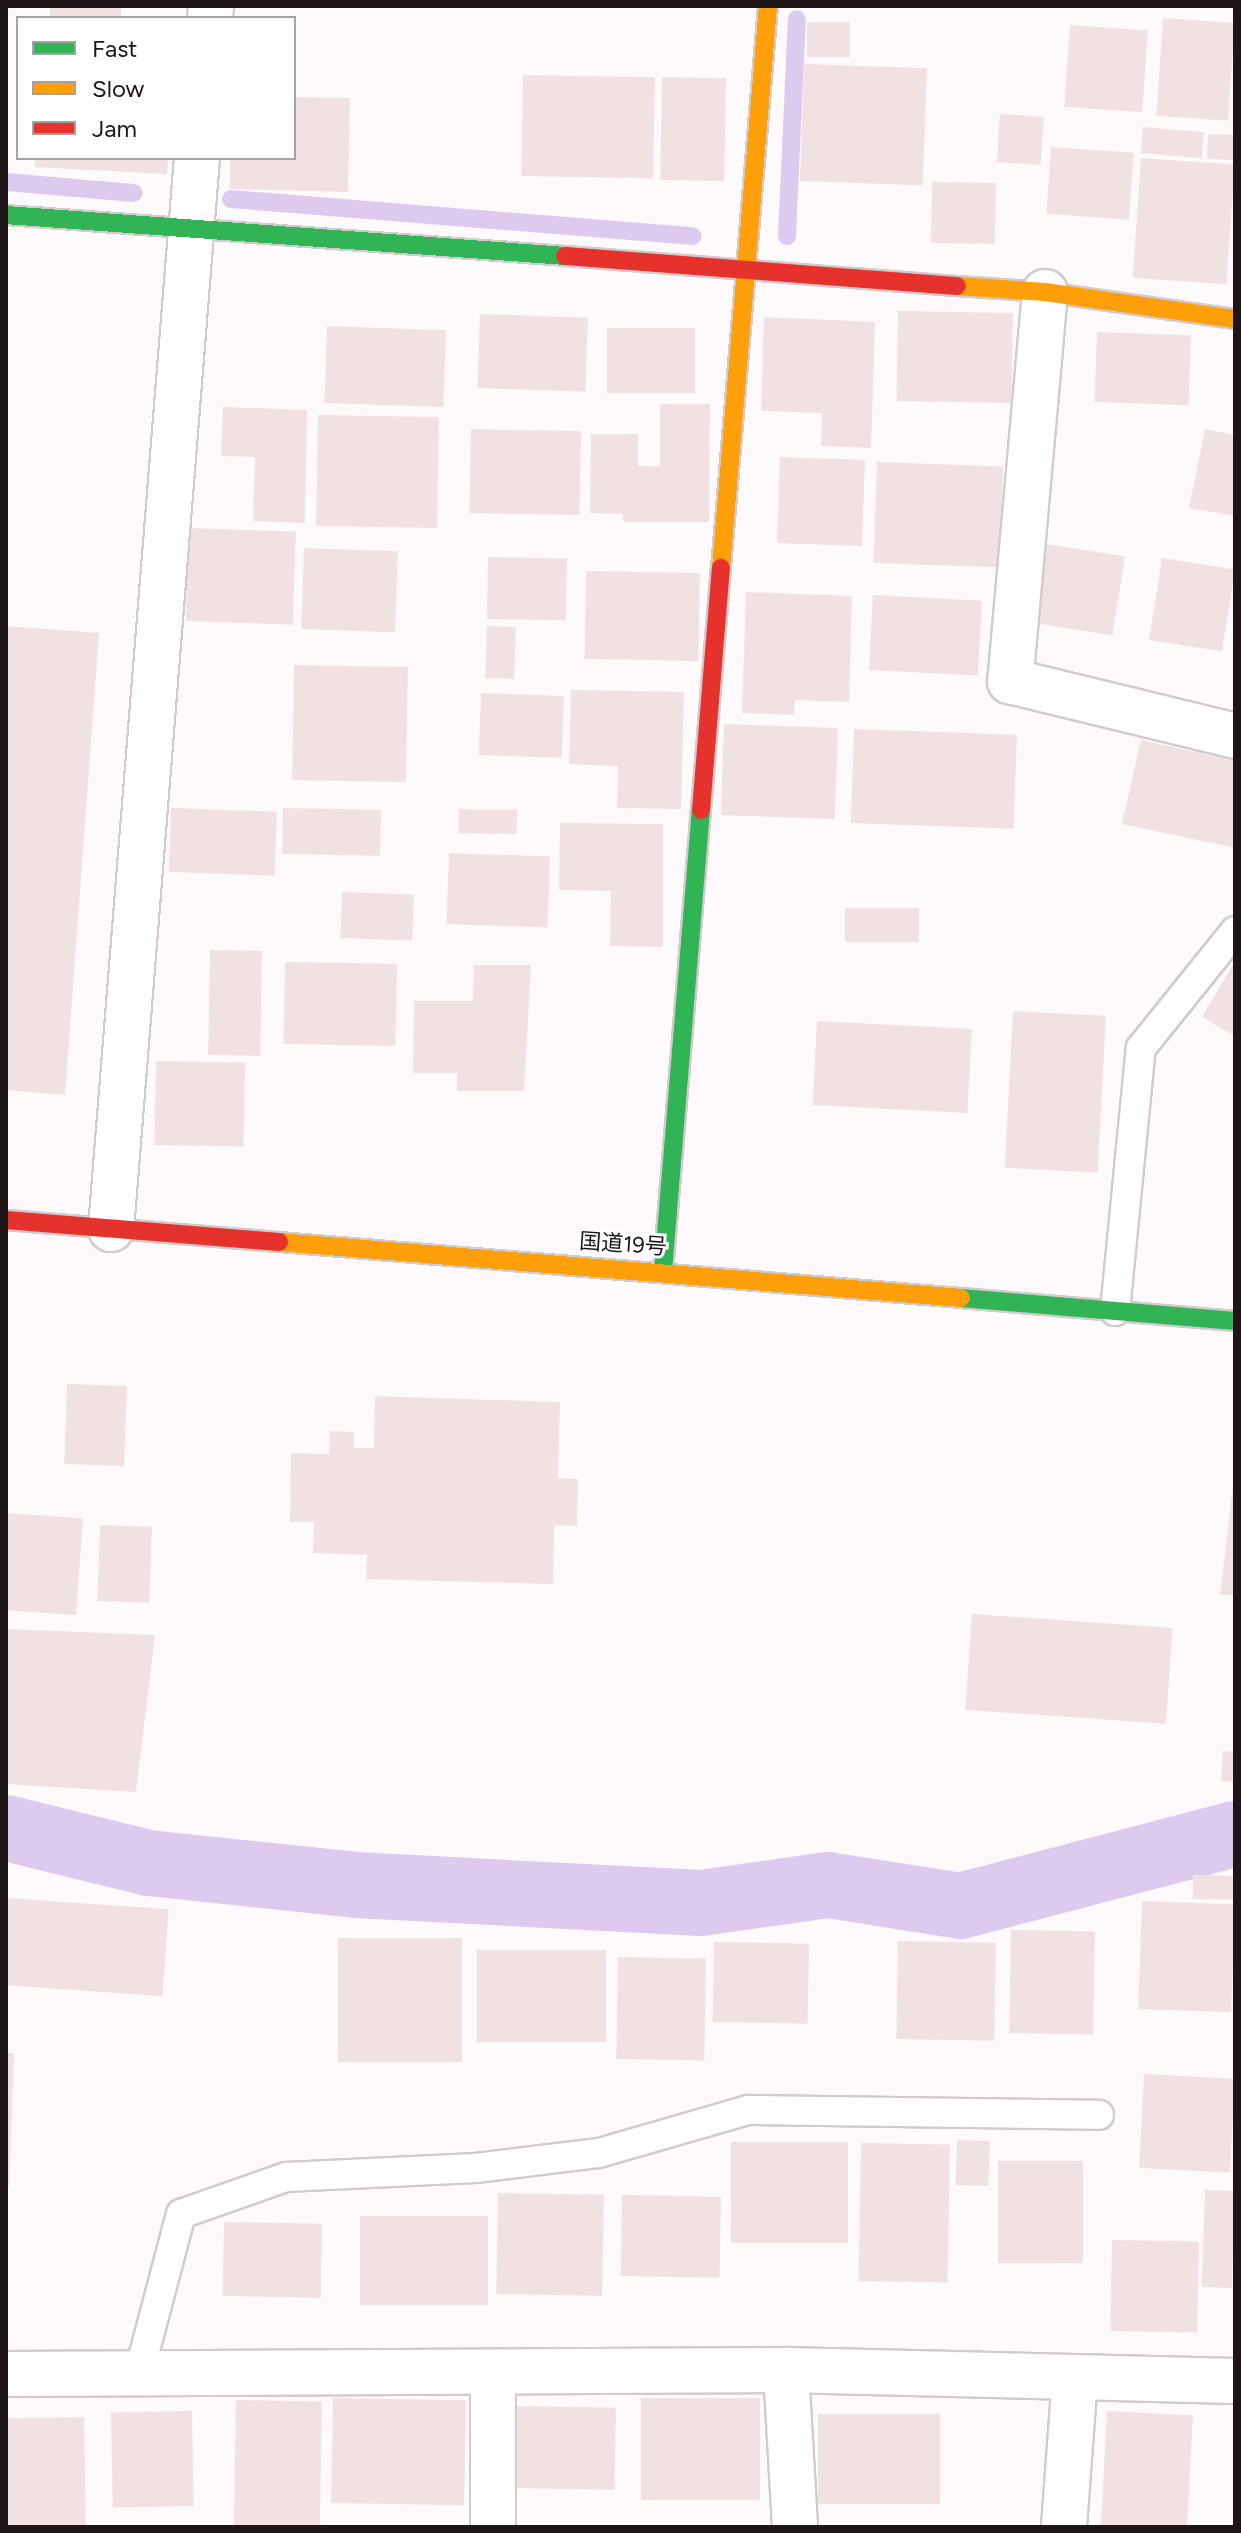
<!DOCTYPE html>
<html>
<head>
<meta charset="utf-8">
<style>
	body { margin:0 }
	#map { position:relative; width:1241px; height:2533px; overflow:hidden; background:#fefafc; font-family:Figtree,"Noto Sans JP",sans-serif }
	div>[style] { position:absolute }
	.stream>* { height:18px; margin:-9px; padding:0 9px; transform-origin:9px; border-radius:9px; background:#ddcbef }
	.canal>* { height:66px; margin:-33px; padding:0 33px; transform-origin:33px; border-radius:33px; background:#ddcbef }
	.building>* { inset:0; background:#f0e2e3; transform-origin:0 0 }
	.roads { filter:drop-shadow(2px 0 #d1cbcd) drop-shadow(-2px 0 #d1cbcd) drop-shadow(0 2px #d1cbcd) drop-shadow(0 -2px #d1cbcd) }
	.lane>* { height:28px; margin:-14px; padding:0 14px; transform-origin:14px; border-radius:14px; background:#fffeff }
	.street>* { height:44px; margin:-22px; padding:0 22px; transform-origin:22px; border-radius:22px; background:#fffeff }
	.fast>* { height:18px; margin:-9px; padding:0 9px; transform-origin:9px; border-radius:9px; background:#30b455 }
	.slow>* { height:18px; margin:-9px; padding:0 9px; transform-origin:9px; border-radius:9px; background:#ff9f0a }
	.jam>* { height:18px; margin:-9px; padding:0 9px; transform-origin:9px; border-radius:9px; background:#e5322d }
	span { translate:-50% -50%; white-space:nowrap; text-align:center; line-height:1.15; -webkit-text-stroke:6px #fff; paint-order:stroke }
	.street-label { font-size:22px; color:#1e1518 }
	.frame { position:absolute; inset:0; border:8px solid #1e1518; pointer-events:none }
	.legend { position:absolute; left:16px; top:16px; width:280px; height:144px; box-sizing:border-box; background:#fff; border:2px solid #a5a1a3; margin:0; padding:10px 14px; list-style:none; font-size:24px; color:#1e1518 }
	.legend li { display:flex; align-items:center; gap:16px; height:40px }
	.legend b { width:40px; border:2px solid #a5a1a3 }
</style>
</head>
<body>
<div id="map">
	<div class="stream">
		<div style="left:6px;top:182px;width:128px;rotate:4.9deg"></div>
		<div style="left:231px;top:199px;width:463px;rotate:4.6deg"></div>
		<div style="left:787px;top:236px;width:217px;rotate:-87.4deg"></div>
	</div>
	<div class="canal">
		<div style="left:6px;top:1828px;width:146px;rotate:13.8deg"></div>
		<div style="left:148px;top:1863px;width:209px;rotate:6deg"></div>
		<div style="left:356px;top:1885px;width:345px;rotate:3deg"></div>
		<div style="left:701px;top:1903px;width:128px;rotate:-8.1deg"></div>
		<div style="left:828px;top:1885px;width:134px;rotate:9deg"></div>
		<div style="left:960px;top:1906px;width:284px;rotate:-14.7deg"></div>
	</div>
	<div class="building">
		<div style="left:50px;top:6px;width:71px;height:12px"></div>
		<div style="left:1163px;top:18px;width:72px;height:98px;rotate:4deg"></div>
		<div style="left:807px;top:22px;width:43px;height:35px"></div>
		<div style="left:1070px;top:25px;width:78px;height:82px;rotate:4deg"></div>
		<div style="left:804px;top:64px;width:123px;height:117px;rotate:2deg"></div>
		<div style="left:523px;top:75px;width:132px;height:101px;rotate:1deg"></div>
		<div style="left:662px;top:77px;width:64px;height:103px;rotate:1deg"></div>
		<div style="clip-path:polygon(294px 97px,350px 98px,348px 192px,230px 189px,230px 158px,294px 158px)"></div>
		<div style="left:1000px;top:114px;width:44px;height:48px;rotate:4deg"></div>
		<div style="left:1143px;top:127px;width:61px;height:26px;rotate:5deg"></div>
		<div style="left:1208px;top:134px;width:27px;height:25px;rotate:2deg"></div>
		<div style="left:1051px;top:147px;width:83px;height:67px;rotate:4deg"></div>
		<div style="clip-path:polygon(35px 158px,168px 158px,167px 174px,35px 167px)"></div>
		<div style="left:1141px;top:158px;width:94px;height:120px;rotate:4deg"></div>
		<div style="left:932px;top:182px;width:64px;height:61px;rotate:1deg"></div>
		<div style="left:898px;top:311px;width:115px;height:90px;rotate:1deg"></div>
		<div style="left:480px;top:314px;width:108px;height:74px;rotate:2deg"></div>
		<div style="clip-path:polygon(764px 317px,875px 322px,871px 448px,821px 446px,822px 413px,761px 411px)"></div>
		<div style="left:327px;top:326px;width:119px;height:77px;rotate:2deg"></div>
		<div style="left:695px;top:328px;width:65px;height:88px;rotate:90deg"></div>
		<div style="left:1097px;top:332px;width:94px;height:70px;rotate:2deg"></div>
		<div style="clip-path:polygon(660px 404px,710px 404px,709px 522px,623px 522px,623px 514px,590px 513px,591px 434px,638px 434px,638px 466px,660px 466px)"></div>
		<div style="clip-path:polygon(223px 407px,307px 410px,305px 523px,253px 521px,255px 457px,221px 456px)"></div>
		<div style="left:318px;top:415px;width:121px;height:111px;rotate:1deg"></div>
		<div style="left:471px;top:429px;width:110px;height:84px;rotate:1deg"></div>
		<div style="clip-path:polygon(1205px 429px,1235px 435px,1235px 516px,1189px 508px)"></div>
		<div style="left:780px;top:457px;width:85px;height:86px;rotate:2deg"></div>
		<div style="left:877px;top:462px;width:126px;height:101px;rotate:2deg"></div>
		<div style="left:189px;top:528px;width:107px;height:93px;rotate:2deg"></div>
		<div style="left:1046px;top:544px;width:80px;height:80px;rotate:9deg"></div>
		<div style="left:304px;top:548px;width:94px;height:81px;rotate:2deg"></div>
		<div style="left:488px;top:557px;width:79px;height:62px;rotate:1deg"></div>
		<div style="left:1162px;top:558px;width:74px;height:83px;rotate:9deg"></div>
		<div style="left:586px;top:571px;width:114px;height:88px;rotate:1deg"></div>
		<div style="clip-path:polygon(746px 592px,852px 596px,849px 702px,795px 700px,794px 715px,742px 713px)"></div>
		<div style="left:873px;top:595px;width:109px;height:75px;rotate:3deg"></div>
		<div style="clip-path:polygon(6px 626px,99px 633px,65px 1095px,6px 1090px)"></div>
		<div style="left:487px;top:626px;width:29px;height:52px;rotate:2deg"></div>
		<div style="left:294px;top:665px;width:114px;height:115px;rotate:1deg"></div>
		<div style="clip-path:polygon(571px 690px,684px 692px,681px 809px,617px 808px,618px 766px,569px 764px)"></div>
		<div style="left:481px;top:693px;width:83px;height:62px;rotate:2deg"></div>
		<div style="left:724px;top:724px;width:114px;height:91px;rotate:2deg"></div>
		<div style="left:854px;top:729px;width:163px;height:94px;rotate:2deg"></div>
		<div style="clip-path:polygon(1141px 740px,1235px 761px,1235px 848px,1122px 824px)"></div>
		<div style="left:171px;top:808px;width:106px;height:64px;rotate:2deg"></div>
		<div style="left:283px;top:808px;width:98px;height:46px;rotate:1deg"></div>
		<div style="left:459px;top:809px;width:58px;height:24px;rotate:1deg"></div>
		<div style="clip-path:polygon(560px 823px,663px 824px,663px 947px,610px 946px,611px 891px,559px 890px)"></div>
		<div style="left:449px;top:853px;width:101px;height:71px;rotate:2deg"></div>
		<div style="left:342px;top:892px;width:72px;height:46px;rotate:2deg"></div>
		<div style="left:845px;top:908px;width:74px;height:34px"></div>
		<div style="left:210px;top:950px;width:52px;height:105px;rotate:1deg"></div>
		<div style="clip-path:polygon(1235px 961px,1235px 1036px,1202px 1017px)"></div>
		<div style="left:285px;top:962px;width:112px;height:82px;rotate:1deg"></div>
		<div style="clip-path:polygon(474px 965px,531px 965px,524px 1091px,457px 1091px,457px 1073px,413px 1073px,414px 1001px,473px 1001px)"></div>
		<div style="left:1013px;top:1011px;width:93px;height:157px;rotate:3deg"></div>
		<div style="left:817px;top:1021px;width:155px;height:84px;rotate:3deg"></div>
		<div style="left:156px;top:1061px;width:89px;height:84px;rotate:1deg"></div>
		<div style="left:67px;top:1384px;width:60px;height:80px;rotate:2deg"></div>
		<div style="clip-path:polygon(375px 1396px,560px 1402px,558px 1478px,578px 1479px,577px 1526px,554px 1525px,553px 1584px,366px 1579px,367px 1555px,313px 1553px,314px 1522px,290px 1522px,291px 1453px,329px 1454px,330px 1431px,354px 1432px,354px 1448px,374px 1448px)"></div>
		<div style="clip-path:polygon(1233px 1486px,1235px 1595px,1220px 1595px)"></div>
		<div style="left:6px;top:1513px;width:77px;height:97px;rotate:4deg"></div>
		<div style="left:100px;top:1525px;width:52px;height:76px;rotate:2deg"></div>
		<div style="left:972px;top:1614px;width:201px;height:96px;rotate:4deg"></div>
		<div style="clip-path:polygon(6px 1629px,155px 1635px,136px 1792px,6px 1784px)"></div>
		<div style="clip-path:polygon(1223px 1751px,1235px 1752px,1235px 1782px,1221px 1781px)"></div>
		<div style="left:1193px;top:1875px;width:42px;height:24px;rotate:1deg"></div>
		<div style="left:6px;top:1898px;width:163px;height:87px;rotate:4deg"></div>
		<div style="left:1142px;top:1901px;width:93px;height:108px;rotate:2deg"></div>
		<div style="left:1011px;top:1930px;width:84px;height:103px;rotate:1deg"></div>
		<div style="left:338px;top:1938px;width:124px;height:124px"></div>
		<div style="left:898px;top:1941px;width:98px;height:98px;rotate:1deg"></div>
		<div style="left:714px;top:1942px;width:95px;height:80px;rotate:1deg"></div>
		<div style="left:477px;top:1950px;width:129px;height:92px"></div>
		<div style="left:618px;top:1957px;width:88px;height:102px;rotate:1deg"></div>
		<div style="clip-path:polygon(6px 2053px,14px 2053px,9px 2187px,6px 2187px)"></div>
		<div style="left:1144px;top:2074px;width:91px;height:94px;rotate:3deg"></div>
		<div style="left:957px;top:2140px;width:33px;height:45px;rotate:2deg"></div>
		<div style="left:731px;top:2142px;width:117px;height:101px"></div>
		<div style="left:861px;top:2143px;width:89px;height:138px;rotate:1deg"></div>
		<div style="left:998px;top:2161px;width:85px;height:102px"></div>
		<div style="left:1205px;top:2190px;width:30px;height:97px;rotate:2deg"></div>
		<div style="left:498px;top:2193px;width:106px;height:101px;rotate:1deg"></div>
		<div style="left:622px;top:2195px;width:99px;height:81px;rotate:1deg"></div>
		<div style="left:360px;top:2216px;width:128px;height:89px"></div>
		<div style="left:224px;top:2222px;width:98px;height:74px;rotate:1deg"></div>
		<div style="left:1112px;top:2240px;width:87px;height:91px;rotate:1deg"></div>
		<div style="left:333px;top:2398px;width:133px;height:105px;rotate:1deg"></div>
		<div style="left:641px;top:2398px;width:119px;height:102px"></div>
		<div style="left:236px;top:2400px;width:86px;height:127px;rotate:1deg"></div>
		<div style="left:513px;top:2406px;width:103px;height:82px;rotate:1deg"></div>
		<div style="left:192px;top:2411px;width:95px;height:81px;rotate:89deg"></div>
		<div style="left:1107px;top:2411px;width:86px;height:116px;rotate:3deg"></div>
		<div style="left:818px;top:2414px;width:122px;height:90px"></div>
		<div style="left:84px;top:2417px;width:108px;height:78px;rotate:89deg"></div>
	</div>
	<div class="roads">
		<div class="lane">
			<div style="left:1115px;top:1311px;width:264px;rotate:-84.4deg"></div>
			<div style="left:1141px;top:1048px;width:150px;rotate:-51.2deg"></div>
			<div style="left:139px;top:2373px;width:164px;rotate:-75.2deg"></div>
			<div style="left:181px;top:2214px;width:111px;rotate:-19.4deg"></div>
			<div style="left:286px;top:2177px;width:190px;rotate:-2.7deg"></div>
			<div style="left:476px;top:2168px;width:124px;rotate:-7deg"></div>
			<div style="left:599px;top:2153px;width:155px;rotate:-16.1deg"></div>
			<div style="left:748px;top:2110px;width:351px;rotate:0.8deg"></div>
		</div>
		<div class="street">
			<div style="left:210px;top:18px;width:12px;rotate:-85deg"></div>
			<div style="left:1045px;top:292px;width:391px;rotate:95.1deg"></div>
			<div style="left:1010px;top:681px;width:232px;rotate:13.7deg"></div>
			<div style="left:111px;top:1229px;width:1074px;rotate:-85.41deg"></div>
			<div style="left:786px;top:2370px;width:157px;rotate:86.7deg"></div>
			<div style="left:493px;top:2372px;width:155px;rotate:90deg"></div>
			<div style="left:6px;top:2374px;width:780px;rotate:-0.29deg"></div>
			<div style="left:786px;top:2370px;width:449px;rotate:1.4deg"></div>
			<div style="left:1064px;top:2527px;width:150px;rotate:-85.8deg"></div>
		</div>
		<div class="fast">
			<div style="left:6px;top:215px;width:561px;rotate:4.19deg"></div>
			<div style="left:663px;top:1271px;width:463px;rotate:-85.3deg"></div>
			<div style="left:961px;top:1298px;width:275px;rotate:4.8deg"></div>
		</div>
		<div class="slow">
			<div style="left:957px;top:286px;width:88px;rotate:3.9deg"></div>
			<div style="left:1045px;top:292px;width:192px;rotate:8.1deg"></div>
			<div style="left:721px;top:568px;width:564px;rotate:-85.22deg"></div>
			<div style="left:279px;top:1242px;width:684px;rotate:4.69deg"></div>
		</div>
		<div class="jam">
			<div style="left:565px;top:256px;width:393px;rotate:4.4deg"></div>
			<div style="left:701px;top:810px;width:243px;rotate:-85.3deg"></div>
			<div style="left:6px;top:1220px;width:274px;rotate:4.6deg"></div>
		</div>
	</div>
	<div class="street-label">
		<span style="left:623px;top:1244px;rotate:4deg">国道19号</span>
	</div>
	<div class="frame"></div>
	<ul class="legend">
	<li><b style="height:10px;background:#30b455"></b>Fast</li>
	<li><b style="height:10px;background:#ff9f0a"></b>Slow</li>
	<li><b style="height:10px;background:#e5322d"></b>Jam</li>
	</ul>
</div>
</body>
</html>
